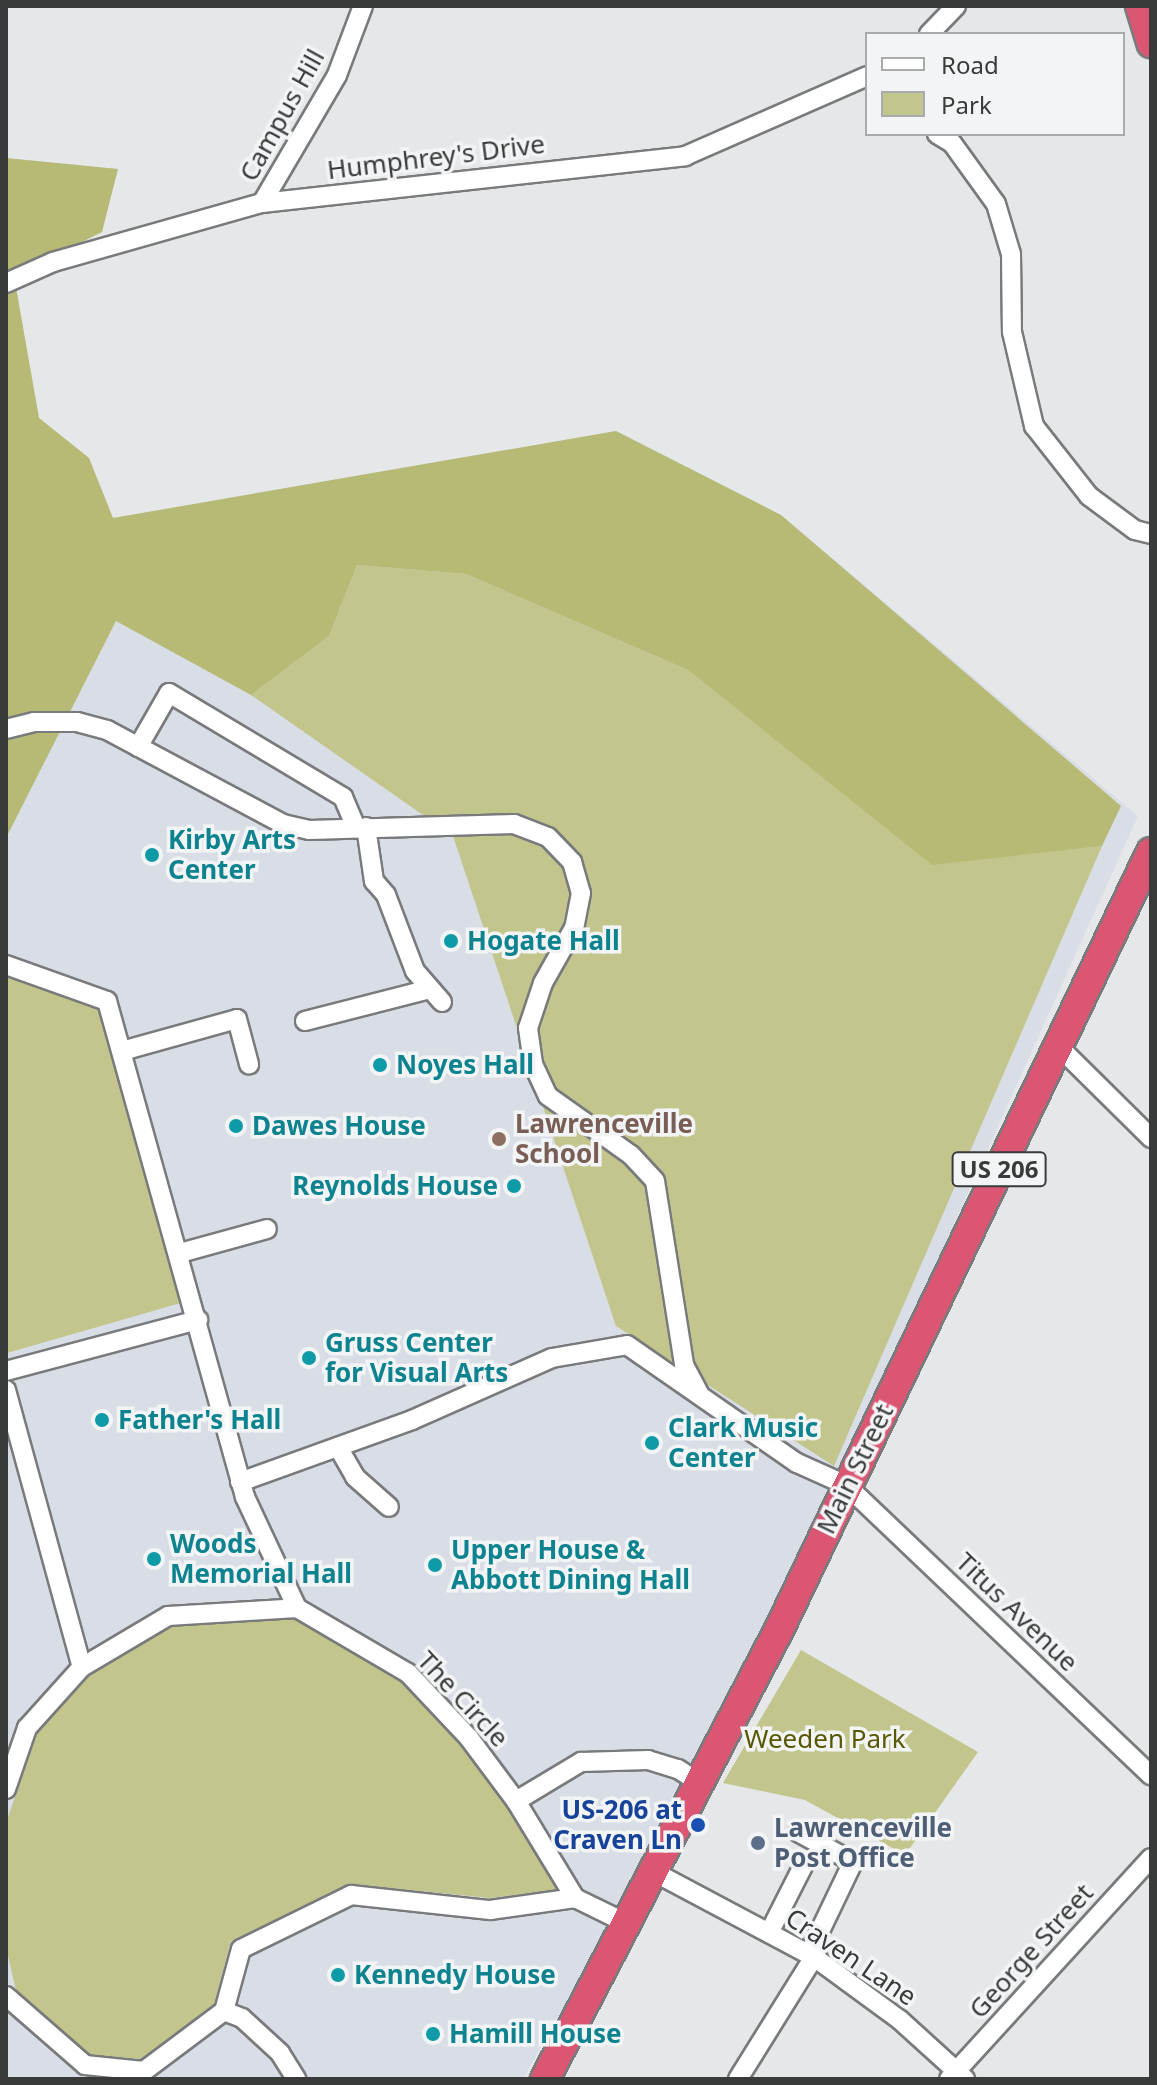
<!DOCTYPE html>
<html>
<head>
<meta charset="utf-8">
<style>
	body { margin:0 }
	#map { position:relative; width:1157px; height:2085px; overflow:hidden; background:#e6e7e9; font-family:"Noto Sans",sans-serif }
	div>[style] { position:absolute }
	.built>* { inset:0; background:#d9dde6 }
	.green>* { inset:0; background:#c2c58c }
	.forest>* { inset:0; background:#b6ba74 }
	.roads { filter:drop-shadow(2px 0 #797a7c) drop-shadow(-2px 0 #797a7c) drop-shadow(0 2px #797a7c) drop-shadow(0 -2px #797a7c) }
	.minor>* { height:18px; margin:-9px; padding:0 9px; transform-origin:9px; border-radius:9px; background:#fff }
	.highway>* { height:28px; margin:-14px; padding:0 14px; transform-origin:14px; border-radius:14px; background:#db5673 }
	.dots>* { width:22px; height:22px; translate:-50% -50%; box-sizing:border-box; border:4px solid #f3f4f6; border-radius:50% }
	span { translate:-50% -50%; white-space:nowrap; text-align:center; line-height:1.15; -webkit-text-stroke:7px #f3f4f6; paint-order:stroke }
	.shield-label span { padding:2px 6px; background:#f3f4f6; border:2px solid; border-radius:6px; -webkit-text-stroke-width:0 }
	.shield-label { font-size:24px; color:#393a3a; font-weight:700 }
	.street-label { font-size:26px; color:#393a3a }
	.culture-label { font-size:26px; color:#0d838f; font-weight:700 }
	.left { translate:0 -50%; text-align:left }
	.right { translate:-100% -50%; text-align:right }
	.education-label { font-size:26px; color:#785e54; font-weight:700 }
	.park-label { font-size:26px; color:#575800 }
	.transit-label { font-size:26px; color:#164399; font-weight:700 }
	.service-label { font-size:26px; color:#4e5e75; font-weight:700 }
	.frame { position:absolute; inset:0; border:8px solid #393a3a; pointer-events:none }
	.legend { position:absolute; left:865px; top:32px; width:260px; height:104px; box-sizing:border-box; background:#f3f4f6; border:2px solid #a9aaab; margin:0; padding:10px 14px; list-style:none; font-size:24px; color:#393a3a }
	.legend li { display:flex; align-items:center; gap:16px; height:40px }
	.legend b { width:40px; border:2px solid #a9aaab }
</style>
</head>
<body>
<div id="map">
	<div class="built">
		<div style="clip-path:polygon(6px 158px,118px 169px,102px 232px,14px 276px,39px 418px,89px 458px,113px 518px,616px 431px,781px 515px,1138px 816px,846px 1463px,642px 1867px,523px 2079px,6px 2079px)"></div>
	</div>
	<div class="green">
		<div style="clip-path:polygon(357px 565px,466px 574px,688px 670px,932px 864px,1102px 846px,834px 1466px,616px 1326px,453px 836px,251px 695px,329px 636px)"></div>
		<div style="clip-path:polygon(6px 974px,101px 1008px,184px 1302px,7px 1353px)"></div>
		<div style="clip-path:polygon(294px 1619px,401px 1682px,461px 1745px,507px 1807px,557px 1890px,490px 1898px,349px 1884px,231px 1941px,214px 2004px,141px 2059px,89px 2055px,17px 1995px,6px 1947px,6px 1823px,37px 1734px,89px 1676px,171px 1626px)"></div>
		<div style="clip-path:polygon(801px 1650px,978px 1752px,905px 1855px,805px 1800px,723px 1783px)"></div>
	</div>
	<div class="forest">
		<div style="clip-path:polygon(6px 158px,118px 169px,102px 232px,14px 276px,39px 418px,89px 458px,113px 518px,616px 431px,781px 515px,1121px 806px,1102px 846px,932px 865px,688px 670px,466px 574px,357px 565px,329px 636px,251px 695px,116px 621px,6px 838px)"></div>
	</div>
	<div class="roads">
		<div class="minor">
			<div style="left:929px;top:34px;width:39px;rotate:-46deg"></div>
			<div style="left:937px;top:134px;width:17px;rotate:31deg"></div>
			<div style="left:952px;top:143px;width:75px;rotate:54.2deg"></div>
			<div style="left:996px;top:204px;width:52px;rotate:73.3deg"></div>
			<div style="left:1011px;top:254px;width:78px;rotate:89.3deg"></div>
			<div style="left:1012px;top:332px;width:97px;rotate:76.8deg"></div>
			<div style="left:1034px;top:426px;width:89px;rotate:51.8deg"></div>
			<div style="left:1089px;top:496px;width:57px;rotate:36.5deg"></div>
			<div style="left:1135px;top:530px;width:16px;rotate:14deg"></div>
			<div style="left:262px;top:203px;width:148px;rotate:-59.6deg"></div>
			<div style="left:337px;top:75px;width:74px;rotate:-69.4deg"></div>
			<div style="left:6px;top:283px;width:51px;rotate:-24.1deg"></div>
			<div style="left:53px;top:262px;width:217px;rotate:-15.8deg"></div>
			<div style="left:262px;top:203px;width:426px;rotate:-6.3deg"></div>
			<div style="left:685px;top:156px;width:199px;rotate:-23.7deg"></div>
			<div style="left:6px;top:729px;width:29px;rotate:-14deg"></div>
			<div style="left:34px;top:722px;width:43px"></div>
			<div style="left:77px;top:722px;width:31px;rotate:15deg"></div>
			<div style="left:107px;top:730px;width:200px;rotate:28.1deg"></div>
			<div style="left:283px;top:824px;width:27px;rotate:13deg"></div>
			<div style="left:309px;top:830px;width:205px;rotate:-1.7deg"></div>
			<div style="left:514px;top:824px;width:36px;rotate:21deg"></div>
			<div style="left:548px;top:837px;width:35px;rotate:46deg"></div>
			<div style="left:572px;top:862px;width:32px;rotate:74deg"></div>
			<div style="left:581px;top:893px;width:36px;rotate:101deg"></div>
			<div style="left:574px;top:928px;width:63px;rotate:119.4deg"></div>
			<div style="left:543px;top:983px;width:47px;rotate:108.4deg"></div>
			<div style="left:528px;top:1028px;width:36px;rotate:82deg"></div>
			<div style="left:533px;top:1064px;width:35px;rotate:65deg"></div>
			<div style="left:548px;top:1096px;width:102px;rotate:35.4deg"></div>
			<div style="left:631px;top:1155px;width:35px;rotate:47deg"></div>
			<div style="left:655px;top:1181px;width:186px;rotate:81deg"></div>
			<div style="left:684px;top:1365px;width:34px;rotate:62deg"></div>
			<div style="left:138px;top:747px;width:62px;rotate:-60.1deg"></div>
			<div style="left:169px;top:693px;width:203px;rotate:30.9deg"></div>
			<div style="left:343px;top:797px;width:34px;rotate:67deg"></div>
			<div style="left:366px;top:827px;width:55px;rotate:81.6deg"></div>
			<div style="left:374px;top:881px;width:18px;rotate:49deg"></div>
			<div style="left:386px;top:895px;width:81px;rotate:69.1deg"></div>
			<div style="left:415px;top:971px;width:41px;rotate:48.9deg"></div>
			<div style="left:6px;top:965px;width:107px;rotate:19.6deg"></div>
			<div style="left:107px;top:1001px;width:515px;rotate:74.45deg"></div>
			<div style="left:245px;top:1497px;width:123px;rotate:64.9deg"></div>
			<div style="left:305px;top:1021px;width:129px;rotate:-14.4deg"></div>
			<div style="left:1058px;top:1046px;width:131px;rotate:44.7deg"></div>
			<div style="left:122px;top:1051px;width:119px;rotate:-15.5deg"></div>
			<div style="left:237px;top:1019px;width:47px;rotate:75.1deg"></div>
			<div style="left:180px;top:1253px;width:90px;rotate:-15.4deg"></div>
			<div style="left:6px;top:1371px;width:199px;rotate:-14.9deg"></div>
			<div style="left:6px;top:1390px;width:287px;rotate:74.7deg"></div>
			<div style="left:338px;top:1447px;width:34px;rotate:60deg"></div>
			<div style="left:355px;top:1477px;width:45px;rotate:41.4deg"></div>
			<div style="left:240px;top:1482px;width:183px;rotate:-19.8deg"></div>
			<div style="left:412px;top:1420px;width:153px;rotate:-23.9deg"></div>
			<div style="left:552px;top:1358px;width:76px;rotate:-9.8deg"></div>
			<div style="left:627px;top:1345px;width:207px;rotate:34.8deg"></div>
			<div style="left:797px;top:1463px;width:54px;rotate:24.2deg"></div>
			<div style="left:846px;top:1485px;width:421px;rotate:43.6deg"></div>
			<div style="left:6px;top:1789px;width:65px;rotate:-71deg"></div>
			<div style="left:27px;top:1728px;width:82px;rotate:-48deg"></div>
			<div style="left:82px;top:1667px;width:100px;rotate:-30.7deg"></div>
			<div style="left:168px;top:1616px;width:129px;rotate:-3.5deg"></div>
			<div style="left:297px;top:1608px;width:129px;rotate:30.4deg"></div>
			<div style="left:408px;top:1673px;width:89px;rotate:46.8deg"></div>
			<div style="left:469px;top:1738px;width:79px;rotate:53.3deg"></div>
			<div style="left:516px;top:1801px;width:114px;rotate:58.7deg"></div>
			<div style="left:575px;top:1898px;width:59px;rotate:26.1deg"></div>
			<div style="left:516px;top:1801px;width:76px;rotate:-31deg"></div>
			<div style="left:581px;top:1762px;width:67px;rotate:-1.7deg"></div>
			<div style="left:648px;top:1760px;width:31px;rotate:17deg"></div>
			<div style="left:678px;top:1769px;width:24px;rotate:33deg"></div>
			<div style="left:798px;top:1832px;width:63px;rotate:28.6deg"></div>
			<div style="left:853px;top:1862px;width:102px;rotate:115.6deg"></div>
			<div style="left:654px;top:1872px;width:181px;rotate:28deg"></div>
			<div style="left:814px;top:1957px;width:107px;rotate:36.2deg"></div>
			<div style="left:900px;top:2020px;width:88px;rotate:42.2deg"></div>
			<div style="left:769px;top:1933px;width:75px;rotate:-63.1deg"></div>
			<div style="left:6px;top:1996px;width:105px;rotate:41.1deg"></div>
			<div style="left:85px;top:2065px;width:59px;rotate:5.8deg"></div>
			<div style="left:144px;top:2071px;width:100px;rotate:-36.9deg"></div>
			<div style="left:224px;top:2011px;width:64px;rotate:-74.7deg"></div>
			<div style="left:241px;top:1949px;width:123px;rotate:-26.1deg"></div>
			<div style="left:351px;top:1895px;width:140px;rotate:6.2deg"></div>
			<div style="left:490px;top:1910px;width:86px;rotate:-8deg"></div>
			<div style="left:224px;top:2011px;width:19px;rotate:21deg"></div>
			<div style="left:242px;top:2018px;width:52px;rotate:42.6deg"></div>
			<div style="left:280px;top:2053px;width:31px;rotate:58deg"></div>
			<div style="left:738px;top:2079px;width:144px;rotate:-58.1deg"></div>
			<div style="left:949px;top:2079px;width:299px;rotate:-47.6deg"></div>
		</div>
		<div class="highway">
			<div style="left:1140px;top:6px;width:39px;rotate:73deg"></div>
			<div style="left:545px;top:2079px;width:500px;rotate:-62.5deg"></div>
			<div style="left:776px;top:1636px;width:869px;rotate:-64.44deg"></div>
		</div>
	</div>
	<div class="dots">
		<div style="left:152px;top:855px;background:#0f9aa8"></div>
		<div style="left:451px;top:941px;background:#0f9aa8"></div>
		<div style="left:380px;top:1065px;background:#0f9aa8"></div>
		<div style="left:236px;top:1126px;background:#0f9aa8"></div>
		<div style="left:499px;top:1139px;background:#8d6e63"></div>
		<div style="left:514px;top:1186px;background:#0f9aa8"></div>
		<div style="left:309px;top:1358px;background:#0f9aa8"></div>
		<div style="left:102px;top:1420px;background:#0f9aa8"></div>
		<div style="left:652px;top:1443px;background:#0f9aa8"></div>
		<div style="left:154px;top:1559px;background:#0f9aa8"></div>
		<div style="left:435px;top:1565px;background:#0f9aa8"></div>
		<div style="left:698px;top:1825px;background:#1a4fb4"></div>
		<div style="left:758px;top:1843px;background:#5c6f8a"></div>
		<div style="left:338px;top:1975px;background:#0f9aa8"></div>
		<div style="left:433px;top:2034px;background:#0f9aa8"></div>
	</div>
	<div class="shield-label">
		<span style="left:999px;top:1169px">US 206</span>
	</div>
	<div class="street-label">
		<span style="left:282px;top:115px;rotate:-61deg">Campus Hill</span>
		<span style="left:436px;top:157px;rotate:-7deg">Humphrey's Drive</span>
		<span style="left:855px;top:1469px;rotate:-64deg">Main Street</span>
		<span style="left:1017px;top:1612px;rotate:44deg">Titus Avenue</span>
		<span style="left:463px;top:1699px;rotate:47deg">The Circle</span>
		<span style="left:1031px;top:1951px;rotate:-48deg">George Street</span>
		<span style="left:851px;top:1957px;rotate:34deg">Craven Lane</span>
	</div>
	<div class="culture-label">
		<span class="left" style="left:168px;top:855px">Kirby Arts<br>Center</span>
		<span class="left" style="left:467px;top:941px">Hogate Hall</span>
		<span class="left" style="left:396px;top:1065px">Noyes Hall</span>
		<span class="left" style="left:252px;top:1126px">Dawes House</span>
		<span class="right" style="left:498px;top:1186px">Reynolds House</span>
		<span class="left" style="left:325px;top:1358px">Gruss Center<br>for Visual Arts</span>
		<span class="left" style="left:118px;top:1420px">Father's Hall</span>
		<span class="left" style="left:668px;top:1443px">Clark Music<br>Center</span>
		<span class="left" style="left:170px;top:1559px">Woods<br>Memorial Hall</span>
		<span class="left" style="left:451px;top:1565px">Upper House &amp;<br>Abbott Dining Hall</span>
		<span class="left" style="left:354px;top:1975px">Kennedy House</span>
		<span class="left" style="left:449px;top:2034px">Hamill House</span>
	</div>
	<div class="education-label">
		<span class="left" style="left:515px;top:1139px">Lawrenceville<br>School</span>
	</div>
	<div class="park-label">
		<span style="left:825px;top:1739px">Weeden Park</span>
	</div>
	<div class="transit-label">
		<span class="right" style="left:682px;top:1825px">US-206 at<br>Craven Ln</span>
	</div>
	<div class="service-label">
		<span class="left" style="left:774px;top:1843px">Lawrenceville<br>Post Office</span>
	</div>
	<div class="frame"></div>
	<ul class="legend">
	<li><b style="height:10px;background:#fff"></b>Road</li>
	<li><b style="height:22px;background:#c2c58c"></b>Park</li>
	</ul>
</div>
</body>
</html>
